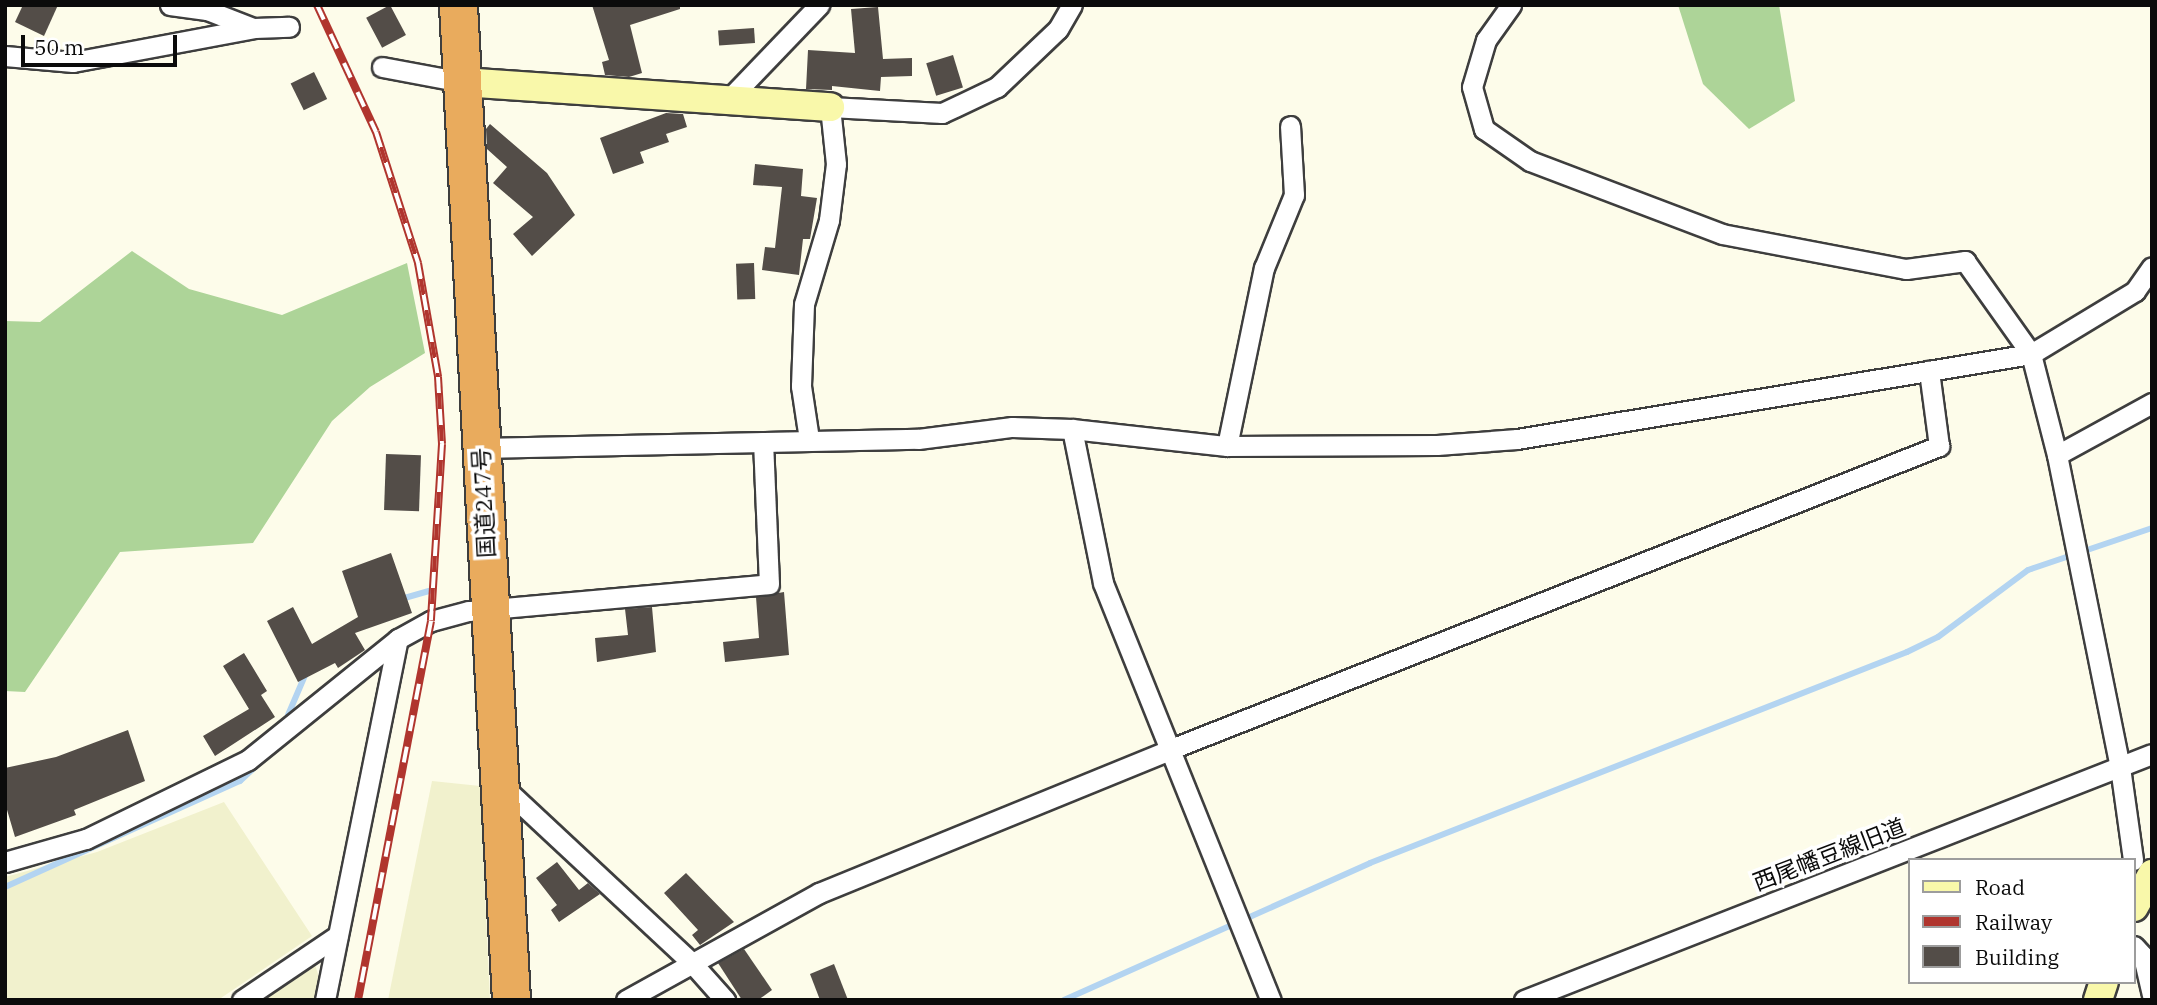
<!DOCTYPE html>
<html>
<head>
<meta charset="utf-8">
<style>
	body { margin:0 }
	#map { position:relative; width:2157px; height:1005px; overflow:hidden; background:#fdfcea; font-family:"IBM Plex Serif","Noto Sans JP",serif }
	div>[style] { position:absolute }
	.farmland>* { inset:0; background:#f1f1cd }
	.forest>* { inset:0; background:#add498 }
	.stream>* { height:6px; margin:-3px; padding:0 3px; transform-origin:3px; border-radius:3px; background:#b3d4f1 }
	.building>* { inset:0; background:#534d48; transform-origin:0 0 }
	.roads { filter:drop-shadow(2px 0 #3e3e3e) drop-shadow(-2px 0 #3e3e3e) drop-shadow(0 2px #3e3e3e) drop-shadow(0 -2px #3e3e3e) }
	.street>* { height:19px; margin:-9.5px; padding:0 9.5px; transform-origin:9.5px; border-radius:9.5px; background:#fff }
	.secondary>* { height:28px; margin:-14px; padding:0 14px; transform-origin:14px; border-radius:14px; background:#f9f8aa }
	.highway>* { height:37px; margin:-18.5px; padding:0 18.5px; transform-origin:18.5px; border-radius:18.5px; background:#e9ab5d }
	.rail>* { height:8px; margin-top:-4px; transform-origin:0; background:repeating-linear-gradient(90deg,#fff 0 16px,#b0352e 0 32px); box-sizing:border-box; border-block:2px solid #b0352e }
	span { translate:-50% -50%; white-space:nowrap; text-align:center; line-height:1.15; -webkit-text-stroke:7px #fff; paint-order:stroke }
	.street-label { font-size:23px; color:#0b0b0b }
	.frame { position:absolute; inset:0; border:7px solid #0b0b0b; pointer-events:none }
	.legend { position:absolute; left:1908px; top:858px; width:228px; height:126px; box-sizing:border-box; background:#fff; border:2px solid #9d9d9d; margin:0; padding:9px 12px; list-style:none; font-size:21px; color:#0b0b0b }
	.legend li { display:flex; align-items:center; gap:14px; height:35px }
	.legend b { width:35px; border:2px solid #9d9d9d }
	.scale { position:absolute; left:21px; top:35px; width:156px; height:32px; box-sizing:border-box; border:4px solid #0b0b0b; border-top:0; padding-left:9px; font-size:21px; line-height:24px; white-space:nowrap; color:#0b0b0b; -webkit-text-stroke:5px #fff; paint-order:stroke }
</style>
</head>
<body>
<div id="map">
	<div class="farmland">
		<div style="clip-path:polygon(432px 781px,480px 786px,490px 1000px,388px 1000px)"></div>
		<div style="clip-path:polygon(224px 802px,312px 936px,218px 1000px,5px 1000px,5px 877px,97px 852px)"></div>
		<div style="clip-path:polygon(314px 961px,320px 981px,317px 1000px,258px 1000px)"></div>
	</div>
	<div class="forest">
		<div style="clip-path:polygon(1678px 5px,1779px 5px,1795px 101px,1749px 129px,1703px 84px)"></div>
		<div style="clip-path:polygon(132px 251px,189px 289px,282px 315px,407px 263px,425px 353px,370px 387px,332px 421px,253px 543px,120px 552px,25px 692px,5px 691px,5px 321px,40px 322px)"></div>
	</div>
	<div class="stream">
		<div style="left:401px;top:599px;width:29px;rotate:-16deg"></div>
		<div style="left:288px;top:715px;width:46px;rotate:-66.8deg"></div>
		<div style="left:5px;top:887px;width:258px;rotate:-24.3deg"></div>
		<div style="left:240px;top:781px;width:25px;rotate:-43deg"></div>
		<div style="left:1064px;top:1000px;width:335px;rotate:-24.1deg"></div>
		<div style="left:1370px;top:863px;width:577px;rotate:-21.45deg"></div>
		<div style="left:1907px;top:652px;width:34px;rotate:-26deg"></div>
		<div style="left:1938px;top:637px;width:112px;rotate:-36.7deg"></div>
		<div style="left:2028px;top:570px;width:131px;rotate:-18.7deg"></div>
	</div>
	<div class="building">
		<div style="clip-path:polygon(23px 5px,58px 5px,44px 36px,15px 22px)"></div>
		<div style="left:390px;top:5px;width:34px;height:27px;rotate:62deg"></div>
		<div style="clip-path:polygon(592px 5px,680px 5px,680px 9px,630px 25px,642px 73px,629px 77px,605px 75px,602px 62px,609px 60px)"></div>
		<div style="clip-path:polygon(878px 7px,883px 59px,912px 58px,912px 76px,881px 77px,880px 91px,832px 86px,832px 90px,806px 89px,808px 50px,855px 53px,851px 9px)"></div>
		<div style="left:754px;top:28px;width:15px;height:36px;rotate:86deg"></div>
		<div style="left:953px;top:55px;width:34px;height:28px;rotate:73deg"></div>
		<div style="left:314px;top:72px;width:30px;height:26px;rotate:64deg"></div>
		<div style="clip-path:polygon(666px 113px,683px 114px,687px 127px,666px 134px,669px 142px,640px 152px,644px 163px,613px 174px,600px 138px)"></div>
		<div style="clip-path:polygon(490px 124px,547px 173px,575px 215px,532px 256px,513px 234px,533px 217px,493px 183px,507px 167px,487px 149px,486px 129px)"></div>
		<div style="clip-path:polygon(755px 164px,803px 169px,801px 196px,817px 198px,810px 239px,803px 239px,799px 275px,762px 270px,765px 247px,775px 248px,782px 187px,753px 185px)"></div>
		<div style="left:754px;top:263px;width:36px;height:18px;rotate:88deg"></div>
		<div style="left:386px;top:454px;width:35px;height:56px;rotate:2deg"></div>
		<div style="clip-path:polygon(391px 553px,412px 613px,355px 633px,365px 650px,338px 668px,335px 663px,298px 682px,267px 621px,293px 607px,312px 644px,358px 617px,342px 571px)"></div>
		<div style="clip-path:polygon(784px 592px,789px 655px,725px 662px,723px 642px,759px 638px,756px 597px)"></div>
		<div style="clip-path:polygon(652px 607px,656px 652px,597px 662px,595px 638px,628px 635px,625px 609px)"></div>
		<div style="clip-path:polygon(244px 653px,267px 691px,261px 695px,275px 717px,215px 756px,203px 736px,249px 709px,223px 666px)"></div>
		<div style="clip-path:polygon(128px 730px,145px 781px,74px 810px,76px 815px,15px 837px,5px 803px,5px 768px,56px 757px)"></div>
		<div style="clip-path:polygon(557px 862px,579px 890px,588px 883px,600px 894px,559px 922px,551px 910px,557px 905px,536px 878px)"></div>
		<div style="clip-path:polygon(686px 873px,734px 922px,700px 945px,692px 935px,698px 930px,664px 893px)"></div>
		<div style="clip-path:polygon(744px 949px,772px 990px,758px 1000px,742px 1000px,718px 963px)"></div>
		<div style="clip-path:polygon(834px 964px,848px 1000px,820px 1000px,810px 974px)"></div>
	</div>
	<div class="roads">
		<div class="street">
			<div style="left:170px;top:5px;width:37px;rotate:8deg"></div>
			<div style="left:207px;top:10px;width:49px;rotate:21.4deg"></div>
			<div style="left:1511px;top:5px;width:43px;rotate:125.5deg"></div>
			<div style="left:1486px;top:40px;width:49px;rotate:106.6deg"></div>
			<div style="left:1472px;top:87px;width:44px;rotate:74.1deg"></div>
			<div style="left:1484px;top:129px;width:56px;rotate:34.8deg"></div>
			<div style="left:1530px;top:161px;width:205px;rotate:20.8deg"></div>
			<div style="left:1722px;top:234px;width:187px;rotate:10.8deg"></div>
			<div style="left:1906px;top:269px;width:60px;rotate:-7.7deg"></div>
			<div style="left:1965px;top:261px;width:114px;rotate:54.6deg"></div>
			<div style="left:2031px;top:354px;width:104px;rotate:75.6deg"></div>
			<div style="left:2057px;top:455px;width:318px;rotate:78.6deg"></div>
			<div style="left:2120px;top:767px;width:94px;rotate:82deg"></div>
			<div style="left:5px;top:56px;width:68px;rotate:5deg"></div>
			<div style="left:73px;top:62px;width:184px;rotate:-10.6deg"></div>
			<div style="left:254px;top:28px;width:35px;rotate:-2deg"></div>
			<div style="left:382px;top:67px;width:81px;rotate:10.6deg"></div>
			<div style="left:728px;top:100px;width:132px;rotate:-46.2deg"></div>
			<div style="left:1072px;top:429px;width:157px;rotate:78.6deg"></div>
			<div style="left:1103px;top:583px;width:450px;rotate:68.1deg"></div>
			<div style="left:809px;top:439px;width:54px;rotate:-98.6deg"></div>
			<div style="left:801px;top:386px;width:82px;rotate:-87.9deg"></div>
			<div style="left:804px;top:304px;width:88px;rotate:-73.4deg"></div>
			<div style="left:829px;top:220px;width:56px;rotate:-82.9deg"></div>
			<div style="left:836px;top:164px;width:57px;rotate:-96deg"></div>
			<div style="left:830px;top:107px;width:112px;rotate:3.1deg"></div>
			<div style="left:942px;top:113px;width:61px;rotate:-25.3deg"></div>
			<div style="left:997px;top:87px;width:84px;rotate:-43.6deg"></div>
			<div style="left:1058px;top:29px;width:28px;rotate:-60deg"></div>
			<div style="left:1227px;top:446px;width:182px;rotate:-78.3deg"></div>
			<div style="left:1264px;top:268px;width:79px;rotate:-67.7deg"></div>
			<div style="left:1294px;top:195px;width:69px;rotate:-93.3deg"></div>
			<div style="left:480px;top:448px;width:438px;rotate:-1.2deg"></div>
			<div style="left:918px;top:439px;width:95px;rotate:-7.3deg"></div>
			<div style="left:1012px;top:427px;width:60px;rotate:1.9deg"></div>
			<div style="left:1072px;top:429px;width:156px;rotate:6.3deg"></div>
			<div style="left:1227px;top:446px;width:210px;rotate:-0.3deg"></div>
			<div style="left:1437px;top:445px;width:80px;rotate:-4.3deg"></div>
			<div style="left:1517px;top:439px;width:521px;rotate:-9.39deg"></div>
			<div style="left:2031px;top:354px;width:122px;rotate:-31.2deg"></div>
			<div style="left:2135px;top:291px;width:29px;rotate:-55deg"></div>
			<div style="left:2057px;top:455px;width:108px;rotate:-28.7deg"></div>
			<div style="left:500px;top:784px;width:262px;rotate:43deg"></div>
			<div style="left:692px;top:963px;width:50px;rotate:48.3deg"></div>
			<div style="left:5px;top:862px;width:84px;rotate:-15.9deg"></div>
			<div style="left:86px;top:839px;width:180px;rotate:-26deg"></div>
			<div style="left:248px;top:760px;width:193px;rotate:-38.9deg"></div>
			<div style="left:398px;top:639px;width:38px;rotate:-29deg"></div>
			<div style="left:431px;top:621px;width:39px;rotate:-15deg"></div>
			<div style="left:469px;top:611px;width:301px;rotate:-5.1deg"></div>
			<div style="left:769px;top:584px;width:142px;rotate:-92.4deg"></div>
			<div style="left:2134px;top:946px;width:13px;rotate:48deg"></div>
			<div style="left:2143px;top:956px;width:40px;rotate:77deg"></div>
			<div style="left:242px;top:1000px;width:115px;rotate:-34deg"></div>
			<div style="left:325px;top:1000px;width:368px;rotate:-78.6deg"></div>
			<div style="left:626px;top:1000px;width:221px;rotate:-29deg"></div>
			<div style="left:819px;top:893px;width:380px;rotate:-22.2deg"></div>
			<div style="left:1171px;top:749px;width:826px;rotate:-21.53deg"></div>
			<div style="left:1939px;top:446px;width:76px;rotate:-97.6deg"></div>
			<div style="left:1524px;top:1000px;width:674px;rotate:-21.39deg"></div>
		</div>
		<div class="secondary">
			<div style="left:462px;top:82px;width:369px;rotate:3.9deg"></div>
			<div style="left:2134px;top:907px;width:38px;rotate:-61deg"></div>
			<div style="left:2098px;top:1000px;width:19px;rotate:-72deg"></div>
		</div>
		<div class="highway">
			<div style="left:458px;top:5px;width:996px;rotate:86.95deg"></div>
		</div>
	</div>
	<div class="rail">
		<div style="left:317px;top:5px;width:140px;rotate:65.1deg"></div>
		<div style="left:376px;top:132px;width:138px;rotate:72.2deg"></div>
		<div style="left:418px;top:263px;width:116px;rotate:80deg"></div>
		<div style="left:438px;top:377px;width:67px;rotate:86.6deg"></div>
		<div style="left:442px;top:444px;width:177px;rotate:93.6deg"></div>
		<div style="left:431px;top:621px;width:386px;rotate:100.9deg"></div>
	</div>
	<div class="street-label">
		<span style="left:483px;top:503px;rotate:-93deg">国道247号</span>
		<span style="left:1829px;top:854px;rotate:-21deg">西尾幡豆線旧道</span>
	</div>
	<div class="frame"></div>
	<ul class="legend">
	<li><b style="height:9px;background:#f9f8aa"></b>Road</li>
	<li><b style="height:9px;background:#b0352e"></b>Railway</li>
	<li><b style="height:19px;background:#534d48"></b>Building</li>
	</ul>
	<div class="scale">50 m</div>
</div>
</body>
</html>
